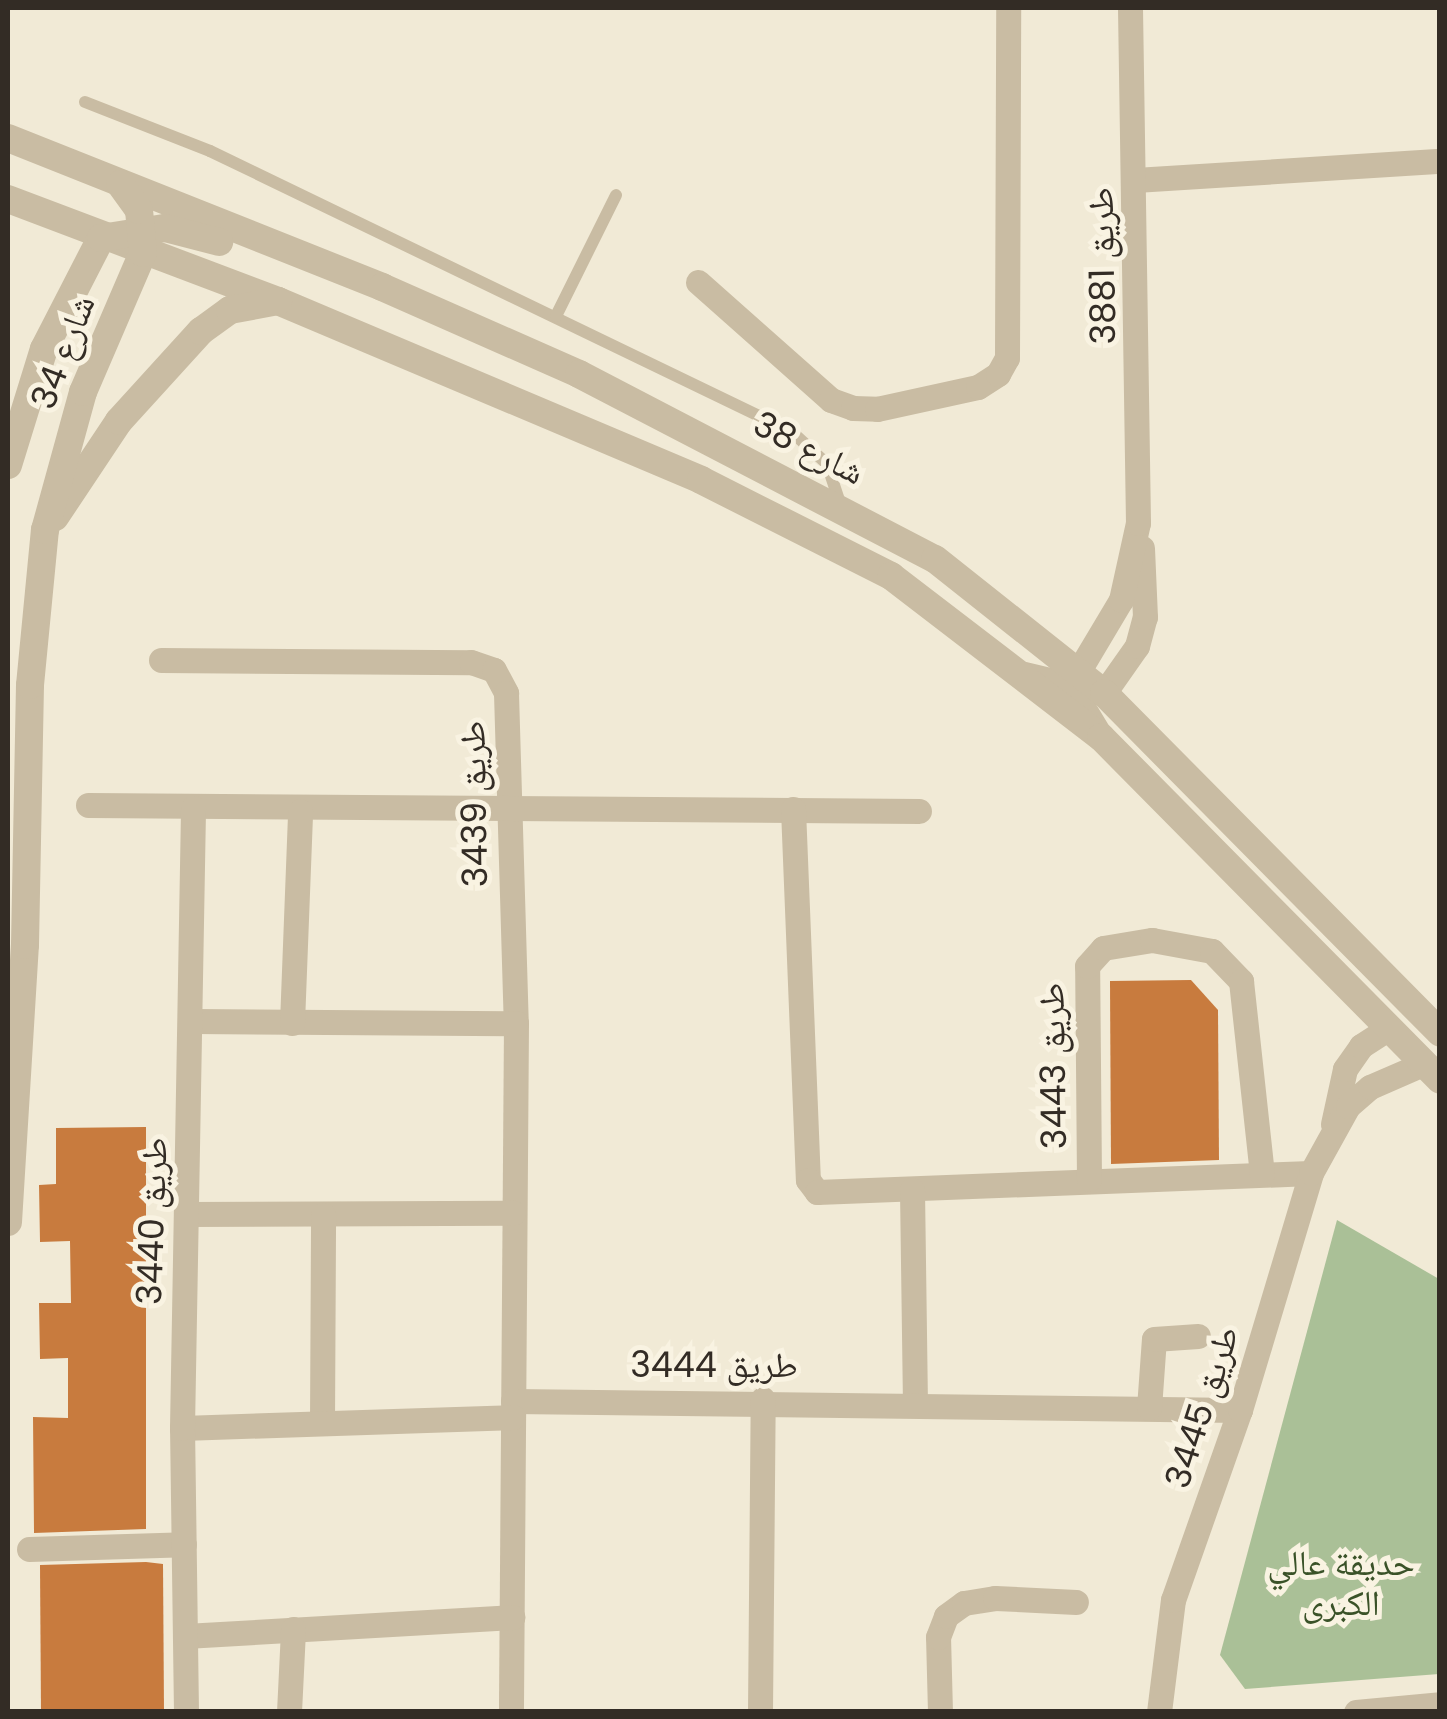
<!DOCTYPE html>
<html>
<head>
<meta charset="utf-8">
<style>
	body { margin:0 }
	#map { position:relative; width:1447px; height:1719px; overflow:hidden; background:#f1ead6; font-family:Poppins,"Noto Naskh Arabic",sans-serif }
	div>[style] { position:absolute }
	.green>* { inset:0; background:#aac097 }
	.building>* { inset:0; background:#c87b3e }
	.service>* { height:12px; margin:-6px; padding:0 6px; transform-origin:6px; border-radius:6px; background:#c9bca3 }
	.minor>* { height:25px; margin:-12.5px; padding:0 12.5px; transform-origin:12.5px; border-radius:12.5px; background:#c9bca3 }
	.tertiary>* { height:28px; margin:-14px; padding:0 14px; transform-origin:14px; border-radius:14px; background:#c9bca3 }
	span { translate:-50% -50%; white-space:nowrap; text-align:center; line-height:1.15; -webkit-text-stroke:10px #f9f3e2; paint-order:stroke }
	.street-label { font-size:35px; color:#332c25 }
	.park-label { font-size:35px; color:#3a5228 }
	.frame { position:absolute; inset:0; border:10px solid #332c25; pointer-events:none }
</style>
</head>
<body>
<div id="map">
	<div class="green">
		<div style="clip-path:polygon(1337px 1220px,1439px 1279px,1439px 1674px,1245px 1689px,1220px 1655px)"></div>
	</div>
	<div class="building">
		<div style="clip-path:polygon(1191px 980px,1218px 1010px,1219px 1160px,1111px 1164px,1110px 981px)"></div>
		<div style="clip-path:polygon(146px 1127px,146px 1529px,34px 1533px,33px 1417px,68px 1418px,68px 1358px,40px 1359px,39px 1303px,71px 1303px,70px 1241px,40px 1242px,39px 1185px,56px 1184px,56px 1128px)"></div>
		<div style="clip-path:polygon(146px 1562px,163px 1564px,164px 1712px,41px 1712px,40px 1565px)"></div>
	</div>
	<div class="service">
		<div style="left:85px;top:102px;width:134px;rotate:21.4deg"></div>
		<div style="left:210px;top:151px;width:646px;rotate:25.77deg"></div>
		<div style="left:792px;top:432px;width:47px;rotate:42.4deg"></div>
		<div style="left:827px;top:464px;width:44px;rotate:71.6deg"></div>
		<div style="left:556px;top:316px;width:135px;rotate:-63.6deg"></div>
	</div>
	<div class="minor">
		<div style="left:1135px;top:180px;width:306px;rotate:-3.6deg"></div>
		<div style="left:698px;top:282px;width:178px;rotate:41.6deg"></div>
		<div style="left:831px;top:400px;width:23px;rotate:20deg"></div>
		<div style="left:853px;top:408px;width:24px;rotate:2deg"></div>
		<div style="left:877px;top:409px;width:103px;rotate:-12.3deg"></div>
		<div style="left:978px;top:387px;width:24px;rotate:-33deg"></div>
		<div style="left:998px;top:374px;width:18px;rotate:-61deg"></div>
		<div style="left:1007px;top:358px;width:350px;rotate:-89.8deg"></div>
		<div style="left:161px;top:660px;width:310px;rotate:0.4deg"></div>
		<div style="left:471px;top:662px;width:24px;rotate:19deg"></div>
		<div style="left:494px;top:670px;width:26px;rotate:62deg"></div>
		<div style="left:506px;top:693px;width:330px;rotate:88.3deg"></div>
		<div style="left:516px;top:1023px;width:689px;rotate:90.42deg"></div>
		<div style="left:1024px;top:674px;width:82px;rotate:13.4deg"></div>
		<div style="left:1104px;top:693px;width:57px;rotate:-54.9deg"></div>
		<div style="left:1137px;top:646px;width:30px;rotate:-75deg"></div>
		<div style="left:1145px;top:617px;width:69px;rotate:-92.5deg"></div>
		<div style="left:1098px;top:732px;width:39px;rotate:-121deg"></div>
		<div style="left:1078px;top:699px;width:27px;rotate:-90deg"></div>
		<div style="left:1078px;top:672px;width:84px;rotate:-59.2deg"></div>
		<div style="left:1121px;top:600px;width:79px;rotate:-77.6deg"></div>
		<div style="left:1138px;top:523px;width:515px;rotate:-90.89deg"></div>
		<div style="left:88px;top:805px;width:831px;rotate:0.41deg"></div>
		<div style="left:793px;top:809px;width:371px;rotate:87.7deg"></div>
		<div style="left:808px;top:1180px;width:15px;rotate:53deg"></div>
		<div style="left:817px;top:1192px;width:494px;rotate:-2.2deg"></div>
		<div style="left:193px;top:1021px;width:323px;rotate:0.4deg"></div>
		<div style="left:292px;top:1023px;width:212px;rotate:-87.8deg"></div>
		<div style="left:1333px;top:1124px;width:56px;rotate:-77.7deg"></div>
		<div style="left:1345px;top:1069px;width:28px;rotate:-55deg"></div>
		<div style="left:1361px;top:1046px;width:30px;rotate:-33deg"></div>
		<div style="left:1089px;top:1179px;width:213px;rotate:-90.5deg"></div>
		<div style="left:1087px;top:966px;width:24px;rotate:-48deg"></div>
		<div style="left:1103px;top:948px;width:50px;rotate:-9.3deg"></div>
		<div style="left:1152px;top:940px;width:61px;rotate:10.4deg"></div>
		<div style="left:1212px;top:951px;width:42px;rotate:46deg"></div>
		<div style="left:1241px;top:981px;width:194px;rotate:83.8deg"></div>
		<div style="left:912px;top:1190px;width:213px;rotate:89.2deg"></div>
		<div style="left:187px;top:1214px;width:326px;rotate:-0.2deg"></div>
		<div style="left:513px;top:1401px;width:727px;rotate:0.71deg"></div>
		<div style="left:1149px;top:1408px;width:69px;rotate:-85.9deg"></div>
		<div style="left:1154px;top:1339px;width:44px;rotate:-3.9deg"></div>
		<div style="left:322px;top:1423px;width:208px;rotate:-89.7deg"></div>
		<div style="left:182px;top:1428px;width:331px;rotate:-1.9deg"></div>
		<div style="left:29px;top:1549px;width:155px;rotate:-1.8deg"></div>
		<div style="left:185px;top:1636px;width:328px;rotate:-3.3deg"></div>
		<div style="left:186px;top:1712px;width:284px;rotate:-90.8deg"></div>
		<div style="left:182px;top:1428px;width:620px;rotate:-88.98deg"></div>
		<div style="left:289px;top:1712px;width:83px;rotate:-87.2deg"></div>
		<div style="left:760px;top:1712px;width:313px;rotate:-89.5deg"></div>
		<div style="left:940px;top:1712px;width:75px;rotate:-91.5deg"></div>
		<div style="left:938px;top:1637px;width:22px;rotate:-69deg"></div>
		<div style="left:946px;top:1616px;width:22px;rotate:-36deg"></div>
		<div style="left:964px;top:1603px;width:31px;rotate:-9deg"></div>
		<div style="left:995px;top:1598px;width:81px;rotate:2.8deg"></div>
		<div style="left:1159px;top:1712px;width:113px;rotate:-82.9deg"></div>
		<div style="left:1173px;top:1600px;width:201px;rotate:-70.6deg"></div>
		<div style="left:1240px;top:1410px;width:247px;rotate:-73.3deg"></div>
		<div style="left:1311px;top:1173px;width:77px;rotate:-61.1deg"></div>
		<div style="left:1348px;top:1106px;width:29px;rotate:-41deg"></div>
		<div style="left:1370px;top:1087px;width:58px;rotate:-23.5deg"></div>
		<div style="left:1356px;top:1712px;width:84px;rotate:-5.4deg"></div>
	</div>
	<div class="tertiary">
		<div style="left:8px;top:138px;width:403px;rotate:21.7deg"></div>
		<div style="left:382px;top:287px;width:215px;rotate:23.8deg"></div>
		<div style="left:579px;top:374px;width:401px;rotate:27.5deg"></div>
		<div style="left:935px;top:559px;width:216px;rotate:38.4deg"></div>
		<div style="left:1104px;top:693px;width:478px;rotate:45.3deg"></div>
		<div style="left:8px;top:199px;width:289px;rotate:20.7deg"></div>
		<div style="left:278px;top:301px;width:459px;rotate:22.9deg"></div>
		<div style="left:701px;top:480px;width:213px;rotate:26.8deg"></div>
		<div style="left:891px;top:576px;width:265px;rotate:37.5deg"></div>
		<div style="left:1101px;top:737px;width:482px;rotate:45.3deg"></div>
		<div style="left:8px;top:465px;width:121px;rotate:-72.8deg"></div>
		<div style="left:44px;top:349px;width:125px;rotate:-62.8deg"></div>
		<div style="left:101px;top:238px;width:65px;rotate:-8.9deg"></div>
		<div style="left:165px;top:228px;width:56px;rotate:14.5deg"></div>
		<div style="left:55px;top:517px;width:115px;rotate:-56.3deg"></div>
		<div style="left:119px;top:421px;width:122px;rotate:-47.7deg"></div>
		<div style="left:201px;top:331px;width:36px;rotate:-36deg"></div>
		<div style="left:230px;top:310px;width:49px;rotate:-10.6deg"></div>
		<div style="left:8px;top:1222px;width:278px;rotate:-86.5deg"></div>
		<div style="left:25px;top:945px;width:260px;rotate:-88.9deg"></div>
		<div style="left:30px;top:685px;width:156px;rotate:-84.5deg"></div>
		<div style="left:45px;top:530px;width:143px;rotate:-74.6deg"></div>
		<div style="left:83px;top:392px;width:151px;rotate:-66.7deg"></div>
		<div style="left:143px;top:253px;width:43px;rotate:-95.3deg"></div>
		<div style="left:139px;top:210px;width:32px;rotate:-126deg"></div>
	</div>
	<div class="street-label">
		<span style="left:1102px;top:266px;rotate:-91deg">طريق 3881</span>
		<span style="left:63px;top:352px;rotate:-69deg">شارع 34</span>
		<span style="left:809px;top:448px;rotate:27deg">شارع 38</span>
		<span style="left:474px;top:804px;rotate:-91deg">طريق 3439</span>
		<span style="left:1053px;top:1066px;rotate:-91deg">طريق 3443</span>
		<span style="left:152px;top:1221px;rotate:-88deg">طريق 3440</span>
		<span style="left:714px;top:1365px">طريق 3444</span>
		<span style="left:1202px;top:1407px;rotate:-72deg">طريق 3445</span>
	</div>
	<div class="park-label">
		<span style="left:1341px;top:1583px">حديقة عالي<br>الكبرى</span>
	</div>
	<div class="frame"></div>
</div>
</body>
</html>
